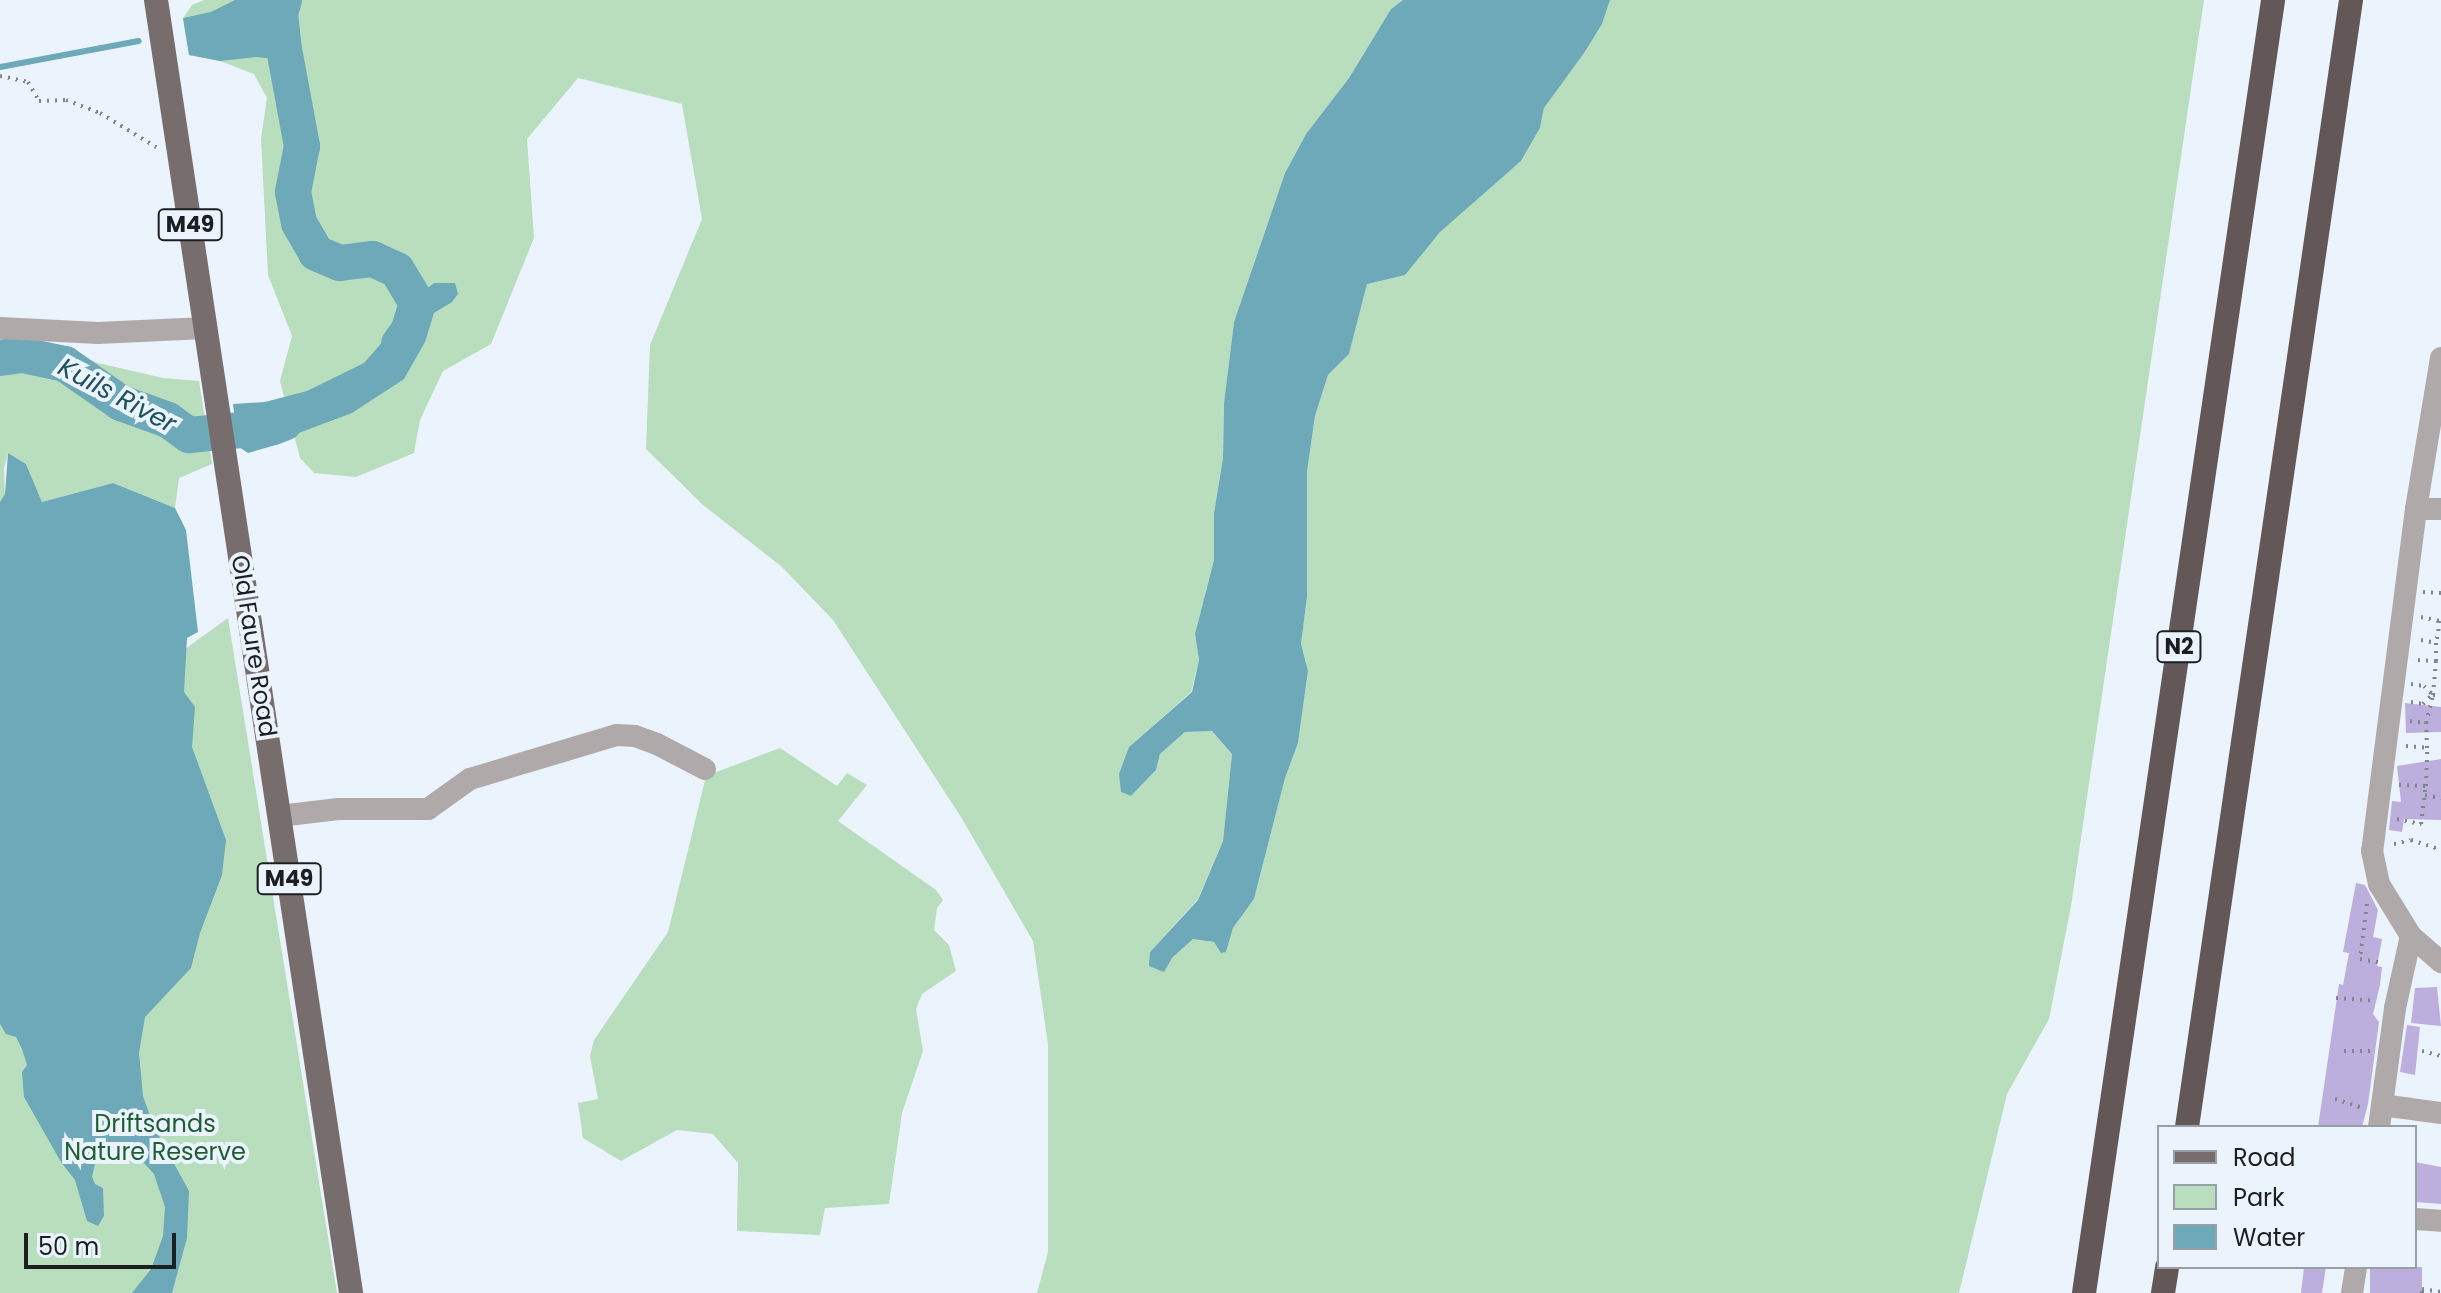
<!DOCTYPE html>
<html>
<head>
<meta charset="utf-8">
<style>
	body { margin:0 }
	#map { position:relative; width:2441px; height:1293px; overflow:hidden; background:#ebf4fc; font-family:Poppins,sans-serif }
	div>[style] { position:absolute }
	.green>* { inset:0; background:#b8debe }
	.water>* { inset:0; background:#6da9b8 }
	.stream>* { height:6px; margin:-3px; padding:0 3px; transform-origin:3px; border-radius:3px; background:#6da9b8 }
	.river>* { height:36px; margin:-18px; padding:0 18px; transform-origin:18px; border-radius:18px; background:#6da9b8 }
	.building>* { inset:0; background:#bdafdd; transform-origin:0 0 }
	.path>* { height:4px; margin-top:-2px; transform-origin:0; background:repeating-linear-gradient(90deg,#80868c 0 2px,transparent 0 8px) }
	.minor>* { height:22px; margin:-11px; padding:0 11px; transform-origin:11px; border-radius:11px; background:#afa9a9 }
	.major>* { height:24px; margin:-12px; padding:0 12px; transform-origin:12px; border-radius:12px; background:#776d6c }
	.highway>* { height:24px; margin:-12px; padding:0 12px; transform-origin:12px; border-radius:12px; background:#635757 }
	span { translate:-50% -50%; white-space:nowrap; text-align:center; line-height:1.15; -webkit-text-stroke:8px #ebf4fc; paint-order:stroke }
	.shield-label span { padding:2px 6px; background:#ebf4fc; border:2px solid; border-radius:6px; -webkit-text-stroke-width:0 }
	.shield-label { font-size:22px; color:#1c1f22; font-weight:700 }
	.street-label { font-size:24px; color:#1c1f22 }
	.park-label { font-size:24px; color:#1f5e32 }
	.water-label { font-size:26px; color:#1e515e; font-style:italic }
	.legend { position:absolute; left:2157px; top:1125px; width:260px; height:144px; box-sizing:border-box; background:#ebf4fc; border:2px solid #989fa5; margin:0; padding:10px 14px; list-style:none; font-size:24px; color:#1c1f22 }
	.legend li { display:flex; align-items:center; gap:16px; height:40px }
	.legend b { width:40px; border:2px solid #989fa5 }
	.scale { position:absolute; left:24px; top:1233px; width:152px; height:36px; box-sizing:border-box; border:4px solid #1c1f22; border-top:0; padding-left:10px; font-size:24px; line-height:28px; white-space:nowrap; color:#1c1f22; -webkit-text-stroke:6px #ebf4fc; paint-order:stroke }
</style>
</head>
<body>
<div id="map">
	<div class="green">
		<div style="clip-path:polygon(204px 0,1403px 0,1391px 9px,1349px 78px,1306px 134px,1285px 173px,1234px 322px,1224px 403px,1223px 458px,1214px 513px,1214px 560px,1195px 634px,1199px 660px,1191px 692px,1129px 747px,1131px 796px,1156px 770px,1160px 754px,1185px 732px,1212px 731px,1232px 754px,1223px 841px,1198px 899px,1150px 952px,1172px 958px,1193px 939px,1214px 942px,1221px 952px,1226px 952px,1233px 928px,1254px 899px,1285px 777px,1298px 743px,1308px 672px,1301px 644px,1307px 597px,1307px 472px,1315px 416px,1328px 375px,1349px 354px,1367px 283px,1384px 279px,1521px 161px,1540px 128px,1544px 108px,1602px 24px,1610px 0,2204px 0,2071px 906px,2049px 1019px,2007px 1094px,1959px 1293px,1037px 1293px,1048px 1252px,1048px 1044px,1033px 941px,961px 817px,833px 620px,782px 567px,703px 505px,646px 449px,650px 345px,702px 219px,682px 104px,578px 78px,527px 139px,534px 238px,491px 344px,443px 371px,420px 420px,414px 453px,356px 477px,314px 473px,300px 458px,280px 381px,292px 336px,268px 275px,261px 139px,267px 98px,254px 74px,220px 61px,189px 55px,183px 18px,192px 5px)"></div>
		<div style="clip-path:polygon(0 339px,51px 343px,98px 363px,163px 378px,199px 381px,212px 464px,179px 478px,175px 508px,113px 483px,42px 502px,26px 464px,8px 453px,4px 468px,5px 494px,0 502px)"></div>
		<div style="clip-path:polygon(228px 618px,337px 1293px,0 1293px,0 783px)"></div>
		<div style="clip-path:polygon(780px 748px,837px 786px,847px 773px,867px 785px,838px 821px,936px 890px,943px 900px,937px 908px,934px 930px,949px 945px,956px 971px,922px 994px,916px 1009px,923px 1051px,902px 1113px,889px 1204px,825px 1208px,820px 1235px,737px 1231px,738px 1163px,713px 1134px,677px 1130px,621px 1161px,583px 1138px,578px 1103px,598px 1099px,590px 1056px,594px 1040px,668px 932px,706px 776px)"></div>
	</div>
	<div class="water">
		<div style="clip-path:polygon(235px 0,300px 0,293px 25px,311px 110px,303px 124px,289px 125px,274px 59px,257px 57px,220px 61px,189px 55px,183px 18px,211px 12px)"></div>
		<div style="clip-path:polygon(1403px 0,1610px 0,1602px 24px,1584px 53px,1544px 108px,1540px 128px,1521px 161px,1440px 232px,1405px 275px,1367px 284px,1349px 354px,1328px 375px,1315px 416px,1307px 472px,1307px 597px,1301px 644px,1308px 671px,1298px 743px,1285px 778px,1254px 899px,1233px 928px,1226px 952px,1221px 953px,1214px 942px,1193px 939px,1172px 958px,1164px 972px,1149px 966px,1150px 952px,1198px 900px,1223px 841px,1232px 754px,1212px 731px,1185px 732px,1160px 754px,1156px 770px,1131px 796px,1121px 792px,1119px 774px,1129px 747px,1192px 692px,1199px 660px,1195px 634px,1214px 560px,1214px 513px,1223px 458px,1224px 403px,1234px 322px,1285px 173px,1306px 134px,1349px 78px,1391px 9px)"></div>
		<div style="clip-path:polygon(434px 283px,455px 283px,458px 294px,452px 302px,434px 313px,425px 342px,404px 379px,352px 413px,288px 437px,279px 444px,248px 453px,239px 447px,233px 404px,265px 402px,307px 391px,364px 363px,393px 330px,400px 310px)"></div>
		<div style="clip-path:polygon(8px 453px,26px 464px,42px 502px,113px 483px,175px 508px,186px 530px,198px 632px,187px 638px,184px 692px,195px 707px,192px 747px,226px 840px,222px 875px,200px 933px,191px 968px,145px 1017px,139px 1053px,143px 1096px,154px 1127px,189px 1191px,187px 1238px,172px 1293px,132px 1293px,151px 1269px,163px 1236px,165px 1207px,154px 1174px,125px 1142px,112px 1145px,96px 1159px,92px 1177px,95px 1184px,103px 1188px,104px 1216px,98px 1226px,87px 1221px,75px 1180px,61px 1162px,24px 1097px,22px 1072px,27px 1065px,22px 1049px,16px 1037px,6px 1034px,0 1024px,0 502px,5px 494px)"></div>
	</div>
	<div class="stream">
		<div style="left:0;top:67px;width:141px;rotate:-10.6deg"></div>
	</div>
	<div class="river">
		<div style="left:284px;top:0;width:14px;rotate:107deg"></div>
		<div style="left:280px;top:13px;width:36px;rotate:84deg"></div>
		<div style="left:284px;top:49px;width:99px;rotate:79.5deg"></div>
		<div style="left:302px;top:146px;width:47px;rotate:101.1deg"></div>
		<div style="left:293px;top:192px;width:32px;rotate:79deg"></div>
		<div style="left:299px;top:223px;width:34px;rotate:60deg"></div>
		<div style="left:316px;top:253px;width:26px;rotate:23deg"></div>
		<div style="left:340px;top:263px;width:33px;rotate:-7deg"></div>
		<div style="left:373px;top:259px;width:26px;rotate:25deg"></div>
		<div style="left:397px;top:270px;width:39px;rotate:59deg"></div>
		<div style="left:417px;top:303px;width:28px;rotate:107deg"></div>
		<div style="left:409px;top:330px;width:17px;rotate:126deg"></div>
		<div style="left:0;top:358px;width:22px;rotate:-8deg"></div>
		<div style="left:22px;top:355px;width:44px;rotate:11.8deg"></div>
		<div style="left:65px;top:364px;width:68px;rotate:34.9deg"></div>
		<div style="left:121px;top:403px;width:50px;rotate:19.9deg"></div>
		<div style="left:168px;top:420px;width:26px;rotate:36deg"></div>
		<div style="left:189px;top:435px;width:84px;rotate:-5.4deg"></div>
		<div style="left:273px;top:427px;width:12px;rotate:-20deg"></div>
	</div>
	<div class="building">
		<div style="clip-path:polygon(2405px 703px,2441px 707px,2441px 732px,2406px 733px)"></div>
		<div style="clip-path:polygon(2441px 759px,2441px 820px,2404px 819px,2402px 832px,2389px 830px,2392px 801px,2401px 802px,2397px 766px)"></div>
		<div style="clip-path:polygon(2356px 883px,2365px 885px,2378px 910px,2373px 937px,2382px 939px,2377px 966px,2382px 967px,2380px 985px,2373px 1014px,2379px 1022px,2368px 1104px,2362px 1127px,2318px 1127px,2339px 984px,2343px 985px,2349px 953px,2343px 952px)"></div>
		<div style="clip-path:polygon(2437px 987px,2441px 1026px,2411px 1023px,2415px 988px)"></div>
		<div style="clip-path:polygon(2407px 1025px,2420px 1027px,2415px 1075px,2400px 1072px)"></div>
		<div style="clip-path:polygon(2415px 1162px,2441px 1167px,2441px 1204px,2415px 1202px)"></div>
		<div style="clip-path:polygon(2304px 1267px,2326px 1267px,2322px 1293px,2301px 1293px)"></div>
		<div style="left:2370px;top:1267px;width:52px;height:26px"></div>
	</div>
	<div class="path">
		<div style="left:0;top:76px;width:29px;rotate:12deg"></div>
		<div style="left:28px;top:82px;width:22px;rotate:60deg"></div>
		<div style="left:39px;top:101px;width:27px;rotate:-2deg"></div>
		<div style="left:66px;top:100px;width:36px;rotate:21deg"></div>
		<div style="left:100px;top:113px;width:66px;rotate:31.3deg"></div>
		<div style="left:2423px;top:592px;width:18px;rotate:3deg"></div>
		<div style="left:2421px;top:617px;width:19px;rotate:12deg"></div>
		<div style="left:2440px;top:621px;width:22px;rotate:100deg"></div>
		<div style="left:2421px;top:640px;width:15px;rotate:11deg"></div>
		<div style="left:2436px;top:643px;width:18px;rotate:90deg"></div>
		<div style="left:2411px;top:684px;width:13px;rotate:9deg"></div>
		<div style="left:2424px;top:686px;width:13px;rotate:45deg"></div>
		<div style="left:2433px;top:695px;width:8px;rotate:7deg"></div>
		<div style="left:2411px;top:702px;width:12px;rotate:9deg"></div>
		<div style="left:2423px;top:704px;width:11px;rotate:-45deg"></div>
		<div style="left:2410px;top:721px;width:16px;rotate:7deg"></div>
		<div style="left:2426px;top:723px;width:29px;rotate:-76deg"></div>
		<div style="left:2433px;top:695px;width:34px;rotate:-85deg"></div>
		<div style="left:2436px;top:661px;width:20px;rotate:-177deg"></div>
		<div style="left:2406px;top:746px;width:21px;rotate:5deg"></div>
		<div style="left:2427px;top:748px;width:25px;rotate:-92deg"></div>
		<div style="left:2399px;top:785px;width:27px;rotate:2deg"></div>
		<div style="left:2426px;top:786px;width:38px;rotate:-88deg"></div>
		<div style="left:2425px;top:795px;width:16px;rotate:11deg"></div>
		<div style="left:2397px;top:819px;width:25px;rotate:12deg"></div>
		<div style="left:2421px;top:824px;width:38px;rotate:-83deg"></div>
		<div style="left:2394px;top:844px;width:17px;rotate:-13deg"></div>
		<div style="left:2411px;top:840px;width:32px;rotate:18deg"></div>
		<div style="left:2367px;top:904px;width:55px;rotate:97.3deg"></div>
		<div style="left:2360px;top:959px;width:23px;rotate:10deg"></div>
		<div style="left:2336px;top:998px;width:39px;rotate:4deg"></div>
		<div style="left:2344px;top:1051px;width:26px"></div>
		<div style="left:2422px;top:1051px;width:20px;rotate:15deg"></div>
		<div style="left:2335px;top:1099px;width:29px;rotate:18deg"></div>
		<div style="left:2422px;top:1293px;width:4px;rotate:-90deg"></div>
		<div style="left:2422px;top:1289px;width:19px;rotate:9deg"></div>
	</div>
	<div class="minor">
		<div style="left:0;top:328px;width:98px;rotate:2.9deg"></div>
		<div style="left:98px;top:333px;width:107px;rotate:-2.7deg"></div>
		<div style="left:2441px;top:358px;width:153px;rotate:99.4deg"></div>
		<div style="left:2416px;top:509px;width:345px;rotate:97.3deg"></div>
		<div style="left:2372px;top:851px;width:34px;rotate:78deg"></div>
		<div style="left:2379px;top:884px;width:61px;rotate:58.4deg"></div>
		<div style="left:2411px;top:936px;width:40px;rotate:41deg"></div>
		<div style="left:2416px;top:509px;width:25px"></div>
		<div style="left:279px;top:816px;width:60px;rotate:-6.7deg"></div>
		<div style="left:339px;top:809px;width:89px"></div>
		<div style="left:428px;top:809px;width:52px;rotate:-35.5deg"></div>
		<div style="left:470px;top:779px;width:153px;rotate:-16.7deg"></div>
		<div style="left:617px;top:735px;width:18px;rotate:3deg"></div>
		<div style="left:635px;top:736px;width:23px;rotate:20deg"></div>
		<div style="left:657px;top:744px;width:54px;rotate:27.5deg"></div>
		<div style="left:2382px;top:1105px;width:60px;rotate:7.7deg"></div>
		<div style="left:2379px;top:1127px;width:120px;rotate:-82.3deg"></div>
		<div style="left:2395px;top:1008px;width:74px;rotate:-77.5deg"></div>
		<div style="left:2415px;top:1219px;width:26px;rotate:4deg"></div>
		<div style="left:2352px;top:1293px;width:26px;rotate:-81deg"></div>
	</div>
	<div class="major">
		<div style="left:156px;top:0;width:1308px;rotate:81.42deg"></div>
	</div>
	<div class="highway">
		<div style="left:2187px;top:1127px;width:1139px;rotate:-81.72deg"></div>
		<div style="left:2084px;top:1293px;width:1307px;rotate:-81.68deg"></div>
		<div style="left:2163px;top:1293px;width:26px;rotate:-81deg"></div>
	</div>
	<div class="shield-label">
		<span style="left:190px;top:225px">M49</span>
		<span style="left:2179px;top:647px">N2</span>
		<span style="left:289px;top:879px">M49</span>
	</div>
	<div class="street-label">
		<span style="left:254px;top:646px;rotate:81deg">Old Faure Road</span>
	</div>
	<div class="park-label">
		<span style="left:155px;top:1138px">Driftsands<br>Nature Reserve</span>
	</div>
	<div class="water-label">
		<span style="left:117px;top:396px;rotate:28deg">Kuils River</span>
	</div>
	<ul class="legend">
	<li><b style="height:10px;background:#776d6c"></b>Road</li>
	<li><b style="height:22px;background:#b8debe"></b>Park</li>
	<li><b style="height:22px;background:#6da9b8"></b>Water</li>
	</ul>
	<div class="scale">50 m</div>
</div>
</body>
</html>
